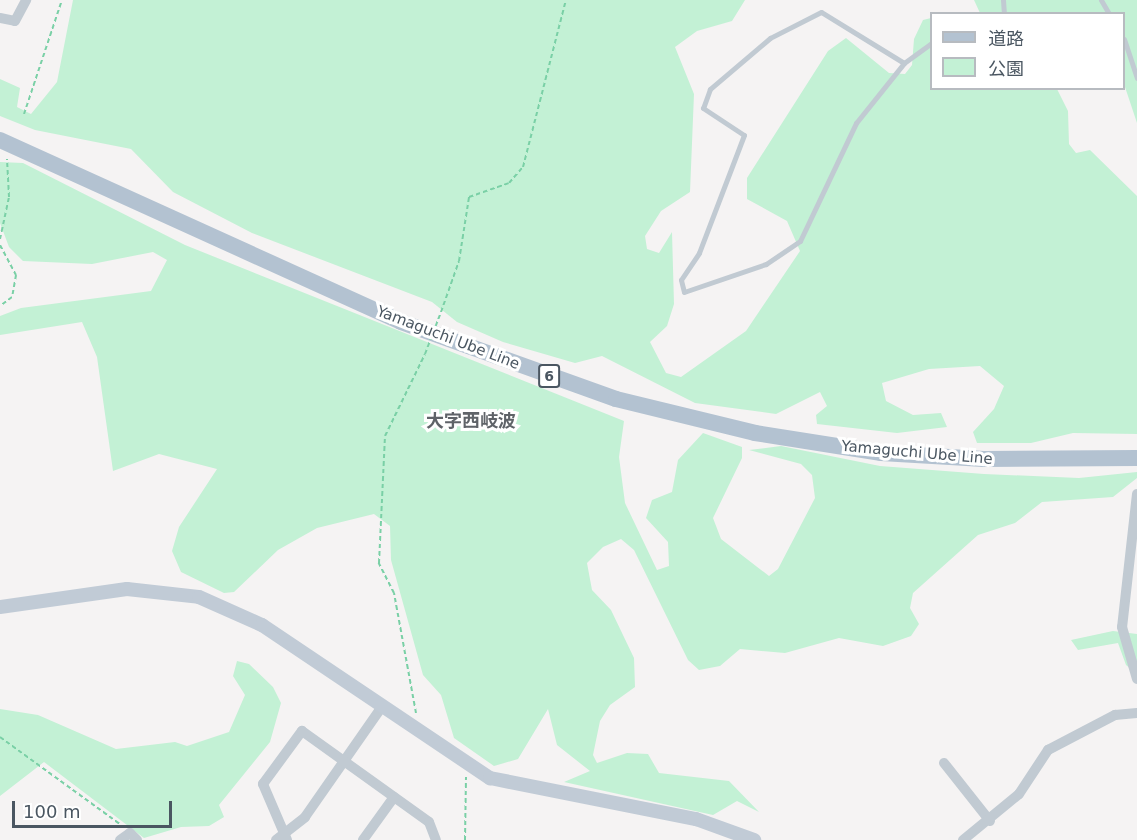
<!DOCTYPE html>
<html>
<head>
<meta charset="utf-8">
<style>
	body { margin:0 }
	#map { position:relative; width:1137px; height:840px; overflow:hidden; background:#f5f3f3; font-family:"DejaVu Sans","Noto Sans JP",sans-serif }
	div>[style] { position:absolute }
	.green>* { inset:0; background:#c3f1d5 }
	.path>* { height:2px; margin-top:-1px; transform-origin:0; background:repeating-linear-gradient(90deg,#7ad0a6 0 4.5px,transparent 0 7.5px) }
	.lane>* { height:5px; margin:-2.5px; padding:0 2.5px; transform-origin:2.5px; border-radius:2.5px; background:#c1cad2 }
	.street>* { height:10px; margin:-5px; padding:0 5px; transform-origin:5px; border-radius:5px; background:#c1cad2 }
	.secondary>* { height:14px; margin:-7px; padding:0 7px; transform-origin:7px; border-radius:7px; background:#c1cbd6 }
	.primary>* { height:16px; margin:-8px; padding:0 8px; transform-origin:8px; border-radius:8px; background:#b3c2d1 }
	.path-bridge>* { height:2px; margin-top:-1px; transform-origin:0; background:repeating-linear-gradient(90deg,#7ad0a6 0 4.5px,transparent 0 7.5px) }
	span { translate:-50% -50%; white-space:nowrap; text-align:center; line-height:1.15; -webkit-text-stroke:6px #fff; paint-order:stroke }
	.shield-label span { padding:2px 4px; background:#fff; border:2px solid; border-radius:4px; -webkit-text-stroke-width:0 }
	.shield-label { font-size:14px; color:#4a5661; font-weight:700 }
	.street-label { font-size:15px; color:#4a5661 }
	.quarter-label { font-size:18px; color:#5f6368; font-weight:700 }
	.legend { position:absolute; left:930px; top:12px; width:195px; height:78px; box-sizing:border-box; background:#fff; border:2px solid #b7bbc0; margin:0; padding:8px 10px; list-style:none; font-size:18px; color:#4a5661 }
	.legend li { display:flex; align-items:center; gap:12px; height:30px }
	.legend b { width:30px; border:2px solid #b7bbc0 }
	.scale { position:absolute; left:12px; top:801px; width:160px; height:27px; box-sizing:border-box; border:3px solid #4a5661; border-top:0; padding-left:8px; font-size:18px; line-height:21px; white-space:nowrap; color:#4a5661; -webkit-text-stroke:4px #fff; paint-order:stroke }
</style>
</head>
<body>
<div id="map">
	<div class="green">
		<div style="clip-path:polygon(73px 0,745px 0,732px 21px,697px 31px,675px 47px,694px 94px,690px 192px,661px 211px,645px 236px,647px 249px,659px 253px,672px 232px,674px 304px,667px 326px,650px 342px,666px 373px,681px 377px,746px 331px,800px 251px,787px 221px,747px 199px,747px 178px,828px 51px,846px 38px,889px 73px,905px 74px,912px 65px,914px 39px,923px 20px,931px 18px,932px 88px,1057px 89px,1068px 111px,1069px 144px,1076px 153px,1090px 150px,1137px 196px,1137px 434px,1073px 433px,1031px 443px,977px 443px,973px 432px,994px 409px,1004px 386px,980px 366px,929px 369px,882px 383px,886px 401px,913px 415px,941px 413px,947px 427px,897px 433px,817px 424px,816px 415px,827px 406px,820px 392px,776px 414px,695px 403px,602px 356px,575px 363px,503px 342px,457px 322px,432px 302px,252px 233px,173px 192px,131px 149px,35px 130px,0 116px,0 79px,20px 88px,17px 107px,31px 114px,57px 82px)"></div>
		<div style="clip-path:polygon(974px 0,1137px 0,1137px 123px,1124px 84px,1124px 14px,980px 13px)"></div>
		<div style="clip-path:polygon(0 162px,23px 163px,185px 245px,624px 421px,619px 457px,625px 503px,657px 570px,669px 566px,668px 542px,646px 518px,652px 500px,672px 492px,678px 460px,703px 433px,742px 447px,742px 458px,713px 518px,721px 539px,769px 576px,778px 569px,815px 498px,812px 475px,801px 464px,749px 450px,781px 446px,880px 466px,984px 474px,1079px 478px,1137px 472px,1137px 478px,1113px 497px,1042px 502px,1015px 523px,978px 535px,913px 593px,910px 608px,919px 624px,911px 636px,883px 646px,839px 638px,785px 653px,740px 649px,720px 666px,699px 670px,688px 660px,634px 550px,621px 539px,603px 547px,587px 563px,592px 590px,611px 610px,634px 658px,635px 687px,610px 705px,600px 721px,593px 755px,597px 763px,627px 753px,648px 754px,659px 773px,729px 781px,759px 812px,737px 801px,713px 815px,564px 782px,590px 771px,557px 745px,548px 709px,518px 759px,494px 766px,454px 738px,441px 695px,423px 675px,391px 560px,390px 526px,374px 514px,317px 528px,278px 550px,234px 592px,224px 593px,181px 572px,172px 551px,179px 527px,217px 469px,159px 454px,113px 471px,97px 357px,82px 322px,0 335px,0 316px,21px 308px,151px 291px,167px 260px,153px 252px,92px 264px,23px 261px,9px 247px,0 223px)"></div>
		<div style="clip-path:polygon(1113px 631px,1137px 634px,1137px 674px,1126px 665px,1118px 643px,1078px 650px,1071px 640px)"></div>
		<div style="clip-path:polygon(237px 661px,249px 664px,273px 687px,281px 703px,270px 742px,219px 805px,224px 817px,209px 826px,181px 827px,144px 838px,44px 762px,0 796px,0 709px,38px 715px,116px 749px,175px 742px,187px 746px,229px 732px,245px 695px,233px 676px)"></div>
	</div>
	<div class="path">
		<div style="left:24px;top:114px;width:120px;rotate:-71.6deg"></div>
		<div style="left:0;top:239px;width:43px;rotate:-77.9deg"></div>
		<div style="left:9px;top:197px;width:38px;rotate:-93deg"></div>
		<div style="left:0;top:245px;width:34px;rotate:62deg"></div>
		<div style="left:16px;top:275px;width:22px;rotate:100deg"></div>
		<div style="left:12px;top:297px;width:15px;rotate:143deg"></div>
		<div style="left:441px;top:312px;width:54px;rotate:-70.6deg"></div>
		<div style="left:459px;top:261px;width:65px;rotate:-81.1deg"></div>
		<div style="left:469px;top:197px;width:42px;rotate:-19.3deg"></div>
		<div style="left:509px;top:183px;width:21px;rotate:-49deg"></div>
		<div style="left:523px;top:167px;width:172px;rotate:-75.6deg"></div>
		<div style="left:416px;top:713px;width:122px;rotate:-100.4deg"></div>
		<div style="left:394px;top:593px;width:34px;rotate:-117deg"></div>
		<div style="left:379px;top:563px;width:127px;rotate:-87.3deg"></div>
		<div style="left:385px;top:436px;width:91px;rotate:-64deg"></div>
		<div style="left:0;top:737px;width:150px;rotate:36deg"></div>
		<div style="left:465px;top:840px;width:63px;rotate:-89.1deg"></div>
	</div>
	<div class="lane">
		<div style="left:1003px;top:0;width:14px;rotate:86deg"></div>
		<div style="left:1101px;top:0;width:16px;rotate:60deg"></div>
		<div style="left:1124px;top:39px;width:41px;rotate:71.6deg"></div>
		<div style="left:904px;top:63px;width:97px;rotate:-148.4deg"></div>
		<div style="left:821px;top:12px;width:57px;rotate:153deg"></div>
		<div style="left:770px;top:38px;width:79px;rotate:139.6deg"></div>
		<div style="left:710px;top:89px;width:20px;rotate:110deg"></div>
		<div style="left:703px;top:108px;width:49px;rotate:33.4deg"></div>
		<div style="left:744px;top:135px;width:126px;rotate:110.9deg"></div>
		<div style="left:699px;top:253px;width:32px;rotate:124deg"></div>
		<div style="left:681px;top:280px;width:12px;rotate:76deg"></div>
		<div style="left:684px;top:292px;width:87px;rotate:-18.9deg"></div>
		<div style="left:766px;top:264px;width:41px;rotate:-34.1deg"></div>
		<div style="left:800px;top:241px;width:131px;rotate:-64.6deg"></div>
		<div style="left:856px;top:123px;width:77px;rotate:-51.3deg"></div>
		<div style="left:904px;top:63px;width:34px;rotate:-36deg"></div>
	</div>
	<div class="street">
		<div style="left:0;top:18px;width:15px;rotate:11deg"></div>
		<div style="left:15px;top:21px;width:24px;rotate:-62deg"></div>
		<div style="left:1137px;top:494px;width:134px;rotate:96.4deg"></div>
		<div style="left:1122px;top:627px;width:54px;rotate:73.9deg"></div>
		<div style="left:944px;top:763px;width:74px;rotate:51.6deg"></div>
		<div style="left:120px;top:840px;width:12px;rotate:-35deg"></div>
		<div style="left:130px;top:833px;width:10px;rotate:45deg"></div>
		<div style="left:276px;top:840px;width:37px;rotate:-38deg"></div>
		<div style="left:305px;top:817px;width:133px;rotate:-55.1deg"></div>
		<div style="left:287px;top:840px;width:61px;rotate:-113.2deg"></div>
		<div style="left:263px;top:784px;width:66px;rotate:-53.7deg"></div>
		<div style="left:302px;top:731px;width:156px;rotate:35.6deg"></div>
		<div style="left:429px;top:822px;width:19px;rotate:69deg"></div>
		<div style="left:363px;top:840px;width:53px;rotate:-54.2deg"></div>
		<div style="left:963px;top:840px;width:72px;rotate:-39.4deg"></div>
		<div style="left:1019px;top:794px;width:53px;rotate:-56.6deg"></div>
		<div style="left:1048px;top:750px;width:76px;rotate:-27.6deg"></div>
		<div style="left:1115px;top:715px;width:22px;rotate:-5deg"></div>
	</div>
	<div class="secondary">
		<div style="left:0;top:607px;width:128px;rotate:-8.1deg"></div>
		<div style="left:127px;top:589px;width:72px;rotate:6.3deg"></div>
		<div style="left:199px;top:597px;width:69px;rotate:24deg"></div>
		<div style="left:262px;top:625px;width:275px;rotate:33.9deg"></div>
		<div style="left:490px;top:778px;width:210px;rotate:11.3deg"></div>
		<div style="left:696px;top:819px;width:62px;rotate:19.9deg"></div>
	</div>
	<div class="primary">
		<div style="left:0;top:140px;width:440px;rotate:24.4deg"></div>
		<div style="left:401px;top:322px;width:228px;rotate:19.7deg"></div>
		<div style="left:616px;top:399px;width:143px;rotate:13.7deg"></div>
		<div style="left:755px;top:433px;width:128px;rotate:9deg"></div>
		<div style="left:881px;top:453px;width:103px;rotate:3.3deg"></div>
		<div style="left:984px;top:459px;width:153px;rotate:-0.4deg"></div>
	</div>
	<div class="path-bridge">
		<div style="left:425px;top:354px;width:45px;rotate:-69.1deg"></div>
	</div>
	<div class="shield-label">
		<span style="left:549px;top:376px">6</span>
	</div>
	<div class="street-label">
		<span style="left:448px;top:338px;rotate:21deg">Yamaguchi Ube Line</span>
		<span style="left:917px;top:453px;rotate:5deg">Yamaguchi Ube Line</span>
	</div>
	<div class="quarter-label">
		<span style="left:471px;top:421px">大字西岐波</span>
	</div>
	<ul class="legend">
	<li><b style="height:8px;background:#b3c2d1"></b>道路</li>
	<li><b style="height:16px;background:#c3f1d5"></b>公園</li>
	</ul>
	<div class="scale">100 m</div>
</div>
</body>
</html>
